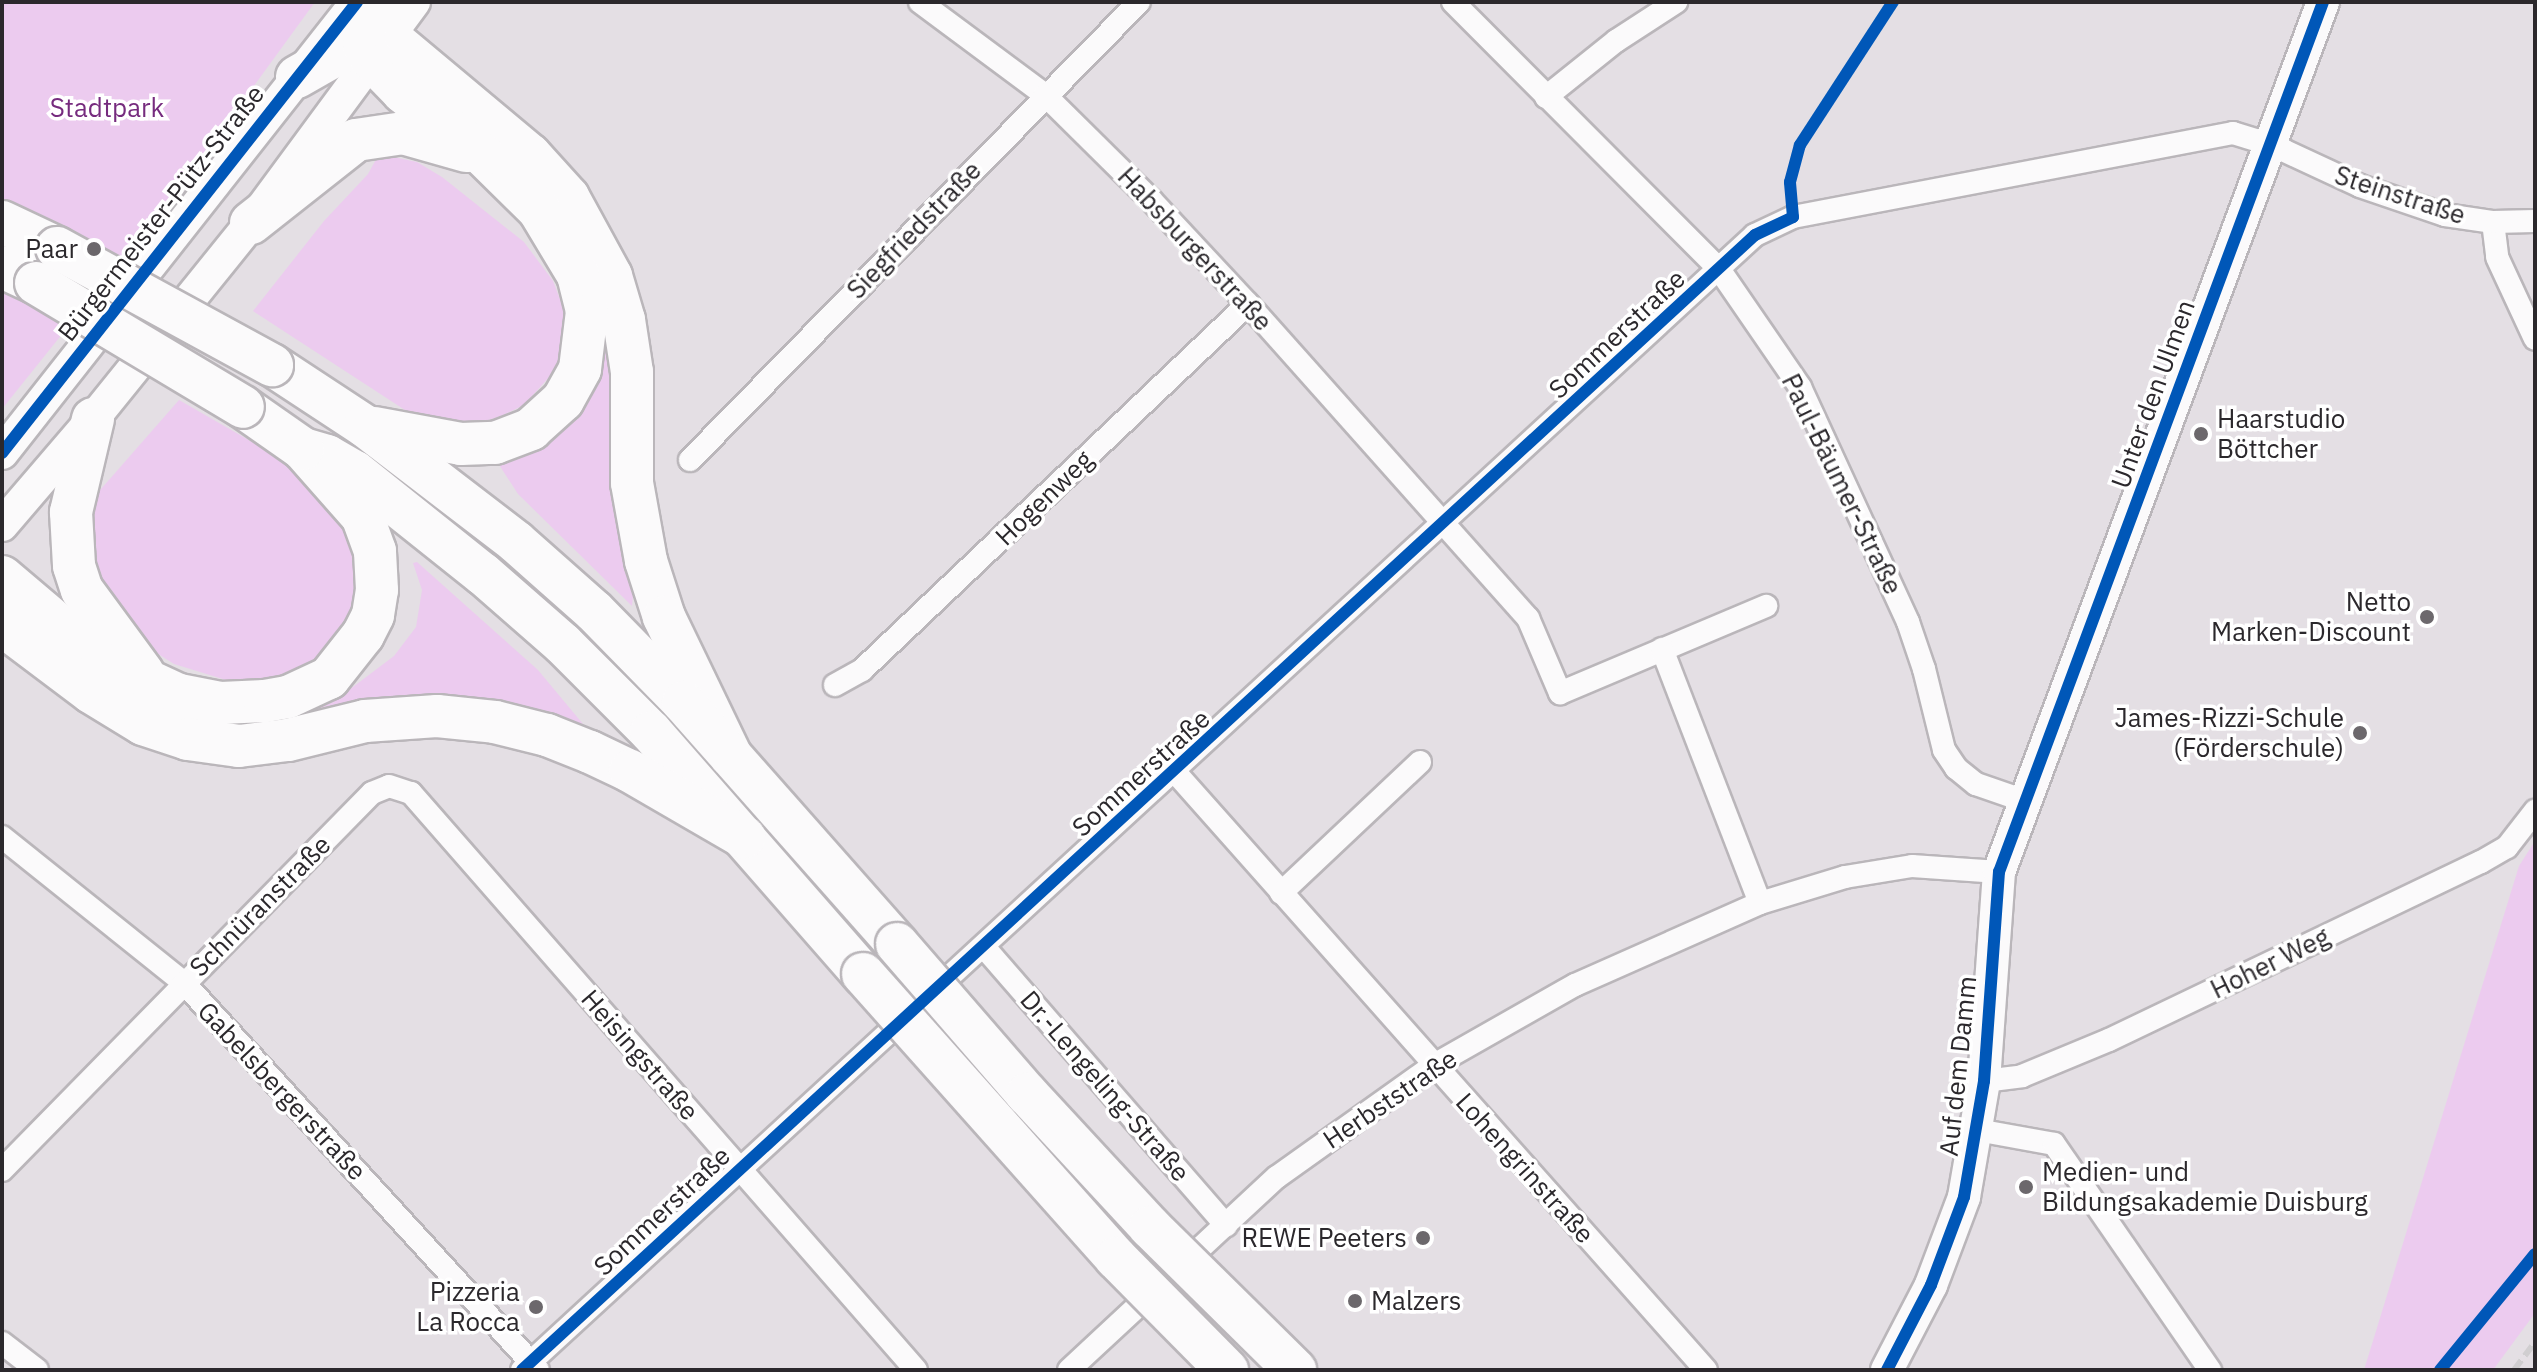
<!DOCTYPE html>
<html>
<head>
<meta charset="utf-8">
<style>
	body { margin:0 }
	#map { position:relative; width:2537px; height:1372px; overflow:hidden; background:#e4dfe4; font-family:"IBM Plex Sans",sans-serif }
	div>[style] { position:absolute }
	.green>* { inset:0; background:#eccbef }
	.roads { filter:drop-shadow(2px 0 #bab6ba) drop-shadow(-2px 0 #bab6ba) drop-shadow(0 2px #bab6ba) drop-shadow(0 -2px #bab6ba) }
	.street>* { height:22px; margin:-11px; padding:0 11px; transform-origin:11px; border-radius:11px; background:#fbfafb }
	.secondary>* { height:32px; margin:-16px; padding:0 16px; transform-origin:16px; border-radius:16px; background:#fbfafb }
	.highway>* { height:42px; margin:-21px; padding:0 21px; transform-origin:21px; border-radius:21px; background:#fbfafb }
	.rail>* { height:6px; margin-top:-3px; transform-origin:0; background:repeating-linear-gradient(90deg,#d0ced0 0 12px,transparent 0 18px) }
	.bridges { filter:drop-shadow(2px 0 #bab6ba) drop-shadow(-2px 0 #bab6ba) drop-shadow(0 2px #bab6ba) drop-shadow(0 -2px #bab6ba) }
	.highway-bridge>* { height:42px; margin:-21px; padding:0 21px; transform-origin:21px; border-radius:21px; background:#fbfafb }
	.cycleway>* { height:12px; margin:-6px; padding:0 6px; transform-origin:6px; border-radius:6px; background:#0057b8 }
	.dots>* { width:22px; height:22px; translate:-50% -50%; box-sizing:border-box; border:4px solid #fff; border-radius:50% }
	span { translate:-50% -50%; white-space:nowrap; text-align:center; line-height:1.15; -webkit-text-stroke:7px #fff; paint-order:stroke }
	.park-label { font-size:26px; color:#762b7e }
	.street-label { font-size:26px; color:#2b282c }
	.poi-label { font-size:26px; color:#2b282c }
	.right { translate:-100% -50%; text-align:right }
	.left { translate:0 -50%; text-align:left }
	.frame { position:absolute; inset:0; border:4px solid #2b282c; pointer-events:none }
</style>
</head>
<body>
<div id="map">
	<div class="green">
		<div style="clip-path:polygon(2px 2px,315px 2px,181px 186px,2px 409px)"></div>
		<div style="clip-path:polygon(379px 154px,417px 162px,442px 177px,524px 242px,553px 281px,566px 315px,559px 366px,524px 405px,501px 416px,469px 426px,440px 424px,408px 412px,253px 311px,324px 221px,368px 174px)"></div>
		<div style="clip-path:polygon(607px 327px,633px 596px,632px 606px,518px 494px,496px 460px,596px 373px)"></div>
		<div style="clip-path:polygon(179px 400px,308px 474px,349px 518px,363px 605px,306px 675px,239px 684px,174px 664px,141px 643px,95px 585px,87px 505px)"></div>
		<div style="clip-path:polygon(417px 562px,538px 670px,588px 730px,303px 720px,300px 714px,333px 702px,394px 656px,416px 627px,422px 590px,413px 563px)"></div>
		<div style="clip-path:polygon(2535px 841px,2535px 1313px,2493px 1370px,2364px 1370px,2519px 866px)"></div>
	</div>
	<div class="roads">
		<div class="street">
			<div style="left:920px;top:2px;width:156px;rotate:36.6deg"></div>
			<div style="left:1045px;top:95px;width:149px;rotate:44.7deg"></div>
			<div style="left:1151px;top:200px;width:142px;rotate:47deg"></div>
			<div style="left:1248px;top:304px;width:421px;rotate:48.3deg"></div>
			<div style="left:1528px;top:618px;width:82px;rotate:66.9deg"></div>
			<div style="left:1560px;top:693px;width:224px;rotate:-22.9deg"></div>
			<div style="left:1453px;top:2px;width:377px;rotate:45.1deg"></div>
			<div style="left:1719px;top:269px;width:143px;rotate:55.5deg"></div>
			<div style="left:1800px;top:387px;width:259px;rotate:65.3deg"></div>
			<div style="left:1908px;top:622px;width:50px;rotate:71.2deg"></div>
			<div style="left:1924px;top:669px;width:83px;rotate:76.1deg"></div>
			<div style="left:1944px;top:750px;width:22px;rotate:56deg"></div>
			<div style="left:1956px;top:768px;width:26px;rotate:39deg"></div>
			<div style="left:1976px;top:784px;width:52px;rotate:19.1deg"></div>
			<div style="left:1546px;top:97px;width:90px;rotate:-38.7deg"></div>
			<div style="left:1616px;top:41px;width:72px;rotate:-33deg"></div>
			<div style="left:2493px;top:222px;width:35px;rotate:83deg"></div>
			<div style="left:2497px;top:257px;width:90px;rotate:65.1deg"></div>
			<div style="left:690px;top:460px;width:641px;rotate:-45.57deg"></div>
			<div style="left:1662px;top:649px;width:272px;rotate:68.9deg"></div>
			<div style="left:835px;top:685px;width:31px;rotate:-29deg"></div>
			<div style="left:862px;top:670px;width:532px;rotate:-43.48deg"></div>
			<div style="left:1175px;top:772px;width:800px;rotate:48.4deg"></div>
			<div style="left:2px;top:837px;width:233px;rotate:38.7deg"></div>
			<div style="left:184px;top:983px;width:524px;rotate:47.55deg"></div>
			<div style="left:1281px;top:893px;width:191px;rotate:-43.3deg"></div>
			<div style="left:984px;top:947px;width:369px;rotate:49deg"></div>
			<div style="left:1984px;top:1081px;width:38px;rotate:-7deg"></div>
			<div style="left:2022px;top:1076px;width:94px;rotate:-22.5deg"></div>
			<div style="left:2109px;top:1040px;width:412px;rotate:-25.6deg"></div>
			<div style="left:2481px;top:862px;width:30px;rotate:-30deg"></div>
			<div style="left:2507px;top:847px;width:46px;rotate:-52.1deg"></div>
			<div style="left:1977px;top:1130px;width:78px;rotate:10.3deg"></div>
			<div style="left:2054px;top:1144px;width:275px;rotate:55.4deg"></div>
			<div style="left:2px;top:1170px;width:528px;rotate:-45.54deg"></div>
			<div style="left:372px;top:793px;width:18px;rotate:-22deg"></div>
			<div style="left:389px;top:786px;width:23px;rotate:18deg"></div>
			<div style="left:411px;top:793px;width:767px;rotate:48.81deg"></div>
			<div style="left:2px;top:1343px;width:44px;rotate:37.6deg"></div>
			<div style="left:522px;top:1370px;width:1676px;rotate:-42.63deg"></div>
			<div style="left:1755px;top:235px;width:42px;rotate:-25.3deg"></div>
			<div style="left:1793px;top:217px;width:448px;rotate:-10.8deg"></div>
			<div style="left:2233px;top:133px;width:39px;rotate:17deg"></div>
			<div style="left:2270px;top:144px;width:99px;rotate:25deg"></div>
			<div style="left:2360px;top:186px;width:90px;rotate:18.8deg"></div>
			<div style="left:2445px;top:215px;width:49px;rotate:8.3deg"></div>
			<div style="left:2493px;top:222px;width:42px;rotate:-1.4deg"></div>
			<div style="left:1069px;top:1370px;width:284px;rotate:-42.9deg"></div>
			<div style="left:1277px;top:1177px;width:193px;rotate:-35.5deg"></div>
			<div style="left:1434px;top:1065px;width:162px;rotate:-29.6deg"></div>
			<div style="left:1575px;top:985px;width:202px;rotate:-23.9deg"></div>
			<div style="left:1760px;top:903px;width:89px;rotate:-17deg"></div>
			<div style="left:1845px;top:877px;width:68px;rotate:-9.3deg"></div>
			<div style="left:1912px;top:866px;width:87px;rotate:3.9deg"></div>
		</div>
		<div class="secondary">
			<div style="left:2px;top:453px;width:574px;rotate:-51.79deg"></div>
			<div style="left:2px;top:525px;width:140px;rotate:-49.4deg"></div>
			<div style="left:93px;top:419px;width:252px;rotate:-51.1deg"></div>
			<div style="left:251px;top:223px;width:275px;rotate:-53.6deg"></div>
			<div style="left:1887px;top:1370px;width:96px;rotate:-62.6deg"></div>
			<div style="left:1931px;top:1285px;width:94px;rotate:-69.4deg"></div>
			<div style="left:1964px;top:1197px;width:118px;rotate:-80.2deg"></div>
			<div style="left:1984px;top:1081px;width:210px;rotate:-85.9deg"></div>
			<div style="left:1999px;top:872px;width:928px;rotate:-69.57deg"></div>
		</div>
		<div class="highway">
			<div style="left:297px;top:77px;width:48px;rotate:-29.7deg"></div>
			<div style="left:339px;top:53px;width:53px;rotate:-16.4deg"></div>
			<div style="left:390px;top:38px;width:182px;rotate:39.9deg"></div>
			<div style="left:530px;top:155px;width:57px;rotate:47.9deg"></div>
			<div style="left:568px;top:197px;width:90px;rotate:61.4deg"></div>
			<div style="left:611px;top:276px;width:46px;rotate:73.5deg"></div>
			<div style="left:624px;top:320px;width:53px;rotate:81.3deg"></div>
			<div style="left:632px;top:372px;width:111px;rotate:90deg"></div>
			<div style="left:632px;top:483px;width:79px;rotate:79.8deg"></div>
			<div style="left:646px;top:561px;width:59px;rotate:72.2deg"></div>
			<div style="left:664px;top:617px;width:154px;rotate:64.3deg"></div>
			<div style="left:2px;top:222px;width:61px;rotate:25.3deg"></div>
			<div style="left:251px;top:223px;width:134px;rotate:-38.3deg"></div>
			<div style="left:356px;top:140px;width:48px;rotate:-8.5deg"></div>
			<div style="left:403px;top:133px;width:66px;rotate:15.9deg"></div>
			<div style="left:2px;top:267px;width:38px;rotate:25deg"></div>
			<div style="left:272px;top:365px;width:111px;rotate:33.3deg"></div>
			<div style="left:365px;top:426px;width:190px;rotate:37.5deg"></div>
			<div style="left:516px;top:542px;width:104px;rotate:41.5deg"></div>
			<div style="left:594px;top:611px;width:127px;rotate:45.6deg"></div>
			<div style="left:683px;top:702px;width:323px;rotate:48.5deg"></div>
			<div style="left:93px;top:419px;width:96px;rotate:103.3deg"></div>
			<div style="left:71px;top:512px;width:54px;rotate:86.8deg"></div>
			<div style="left:74px;top:566px;width:25px;rotate:72deg"></div>
			<div style="left:82px;top:590px;width:103px;rotate:53.7deg"></div>
			<div style="left:374px;top:428px;width:88px;rotate:10.4deg"></div>
			<div style="left:461px;top:444px;width:34px;rotate:-2deg"></div>
			<div style="left:495px;top:443px;width:39px;rotate:-21deg"></div>
			<div style="left:531px;top:429px;width:43px;rotate:-42.2deg"></div>
			<div style="left:563px;top:400px;width:35px;rotate:-61deg"></div>
			<div style="left:580px;top:369px;width:58px;rotate:-83.1deg"></div>
			<div style="left:587px;top:311px;width:37px;rotate:-104deg"></div>
			<div style="left:578px;top:275px;width:76px;rotate:-121deg"></div>
			<div style="left:539px;top:210px;width:78px;rotate:-135.5deg"></div>
			<div style="left:483px;top:155px;width:102px;rotate:-141.8deg"></div>
			<div style="left:403px;top:92px;width:45px;rotate:-134.1deg"></div>
			<div style="left:372px;top:60px;width:17px;rotate:-118deg"></div>
			<div style="left:364px;top:45px;width:18px;rotate:-87deg"></div>
			<div style="left:365px;top:27px;width:27px;rotate:-66deg"></div>
			<div style="left:303px;top:449px;width:25px;rotate:16deg"></div>
			<div style="left:327px;top:456px;width:32px;rotate:30deg"></div>
			<div style="left:355px;top:472px;width:164px;rotate:38.6deg"></div>
			<div style="left:483px;top:574px;width:106px;rotate:41.2deg"></div>
			<div style="left:563px;top:644px;width:124px;rotate:45deg"></div>
			<div style="left:651px;top:732px;width:322px;rotate:48.8deg"></div>
			<div style="left:2px;top:577px;width:111px;rotate:40.3deg"></div>
			<div style="left:87px;top:649px;width:31px;rotate:31deg"></div>
			<div style="left:114px;top:665px;width:72px;rotate:24.8deg"></div>
			<div style="left:179px;top:695px;width:43px;rotate:10.8deg"></div>
			<div style="left:221px;top:703px;width:44px;rotate:-2.6deg"></div>
			<div style="left:265px;top:701px;width:23px;rotate:-10deg"></div>
			<div style="left:288px;top:697px;width:45px;rotate:-24.9deg"></div>
			<div style="left:329px;top:678px;width:55px;rotate:-51.7deg"></div>
			<div style="left:363px;top:635px;width:22px;rotate:-63deg"></div>
			<div style="left:373px;top:615px;width:25px;rotate:-81deg"></div>
			<div style="left:377px;top:590px;width:39px;rotate:-93deg"></div>
			<div style="left:375px;top:551px;width:37px;rotate:-110deg"></div>
			<div style="left:362px;top:516px;width:89px;rotate:-131.4deg"></div>
			<div style="left:303px;top:449px;width:73px;rotate:-145deg"></div>
			<div style="left:2px;top:625px;width:111px;rotate:37deg"></div>
			<div style="left:91px;top:692px;width:61px;rotate:31.6deg"></div>
			<div style="left:143px;top:724px;width:47px;rotate:18.4deg"></div>
			<div style="left:188px;top:739px;width:51px;rotate:7.8deg"></div>
			<div style="left:239px;top:746px;width:49px;rotate:-7deg"></div>
			<div style="left:288px;top:740px;width:79px;rotate:-13.9deg"></div>
			<div style="left:365px;top:721px;width:72px;rotate:-4deg"></div>
			<div style="left:437px;top:716px;width:58px;rotate:5.9deg"></div>
			<div style="left:495px;top:722px;width:54px;rotate:14deg"></div>
			<div style="left:547px;top:735px;width:46px;rotate:21.6deg"></div>
			<div style="left:590px;top:752px;width:44px;rotate:25.4deg"></div>
			<div style="left:630px;top:771px;width:132px;rotate:30.1deg"></div>
		</div>
	</div>
	<div class="rail">
		<div style="left:2514px;top:1370px;width:35px;rotate:-53deg"></div>
	</div>
	<div class="bridges">
		<div class="highway-bridge">
			<div style="left:57px;top:248px;width:245px;rotate:28.6deg"></div>
			<div style="left:36px;top:283px;width:241px;rotate:30.9deg"></div>
			<div style="left:897px;top:944px;width:198px;rotate:49.1deg"></div>
			<div style="left:1027px;top:1094px;width:181px;rotate:47.2deg"></div>
			<div style="left:1150px;top:1227px;width:204px;rotate:44.6deg"></div>
			<div style="left:863px;top:974px;width:380px;rotate:48.3deg"></div>
			<div style="left:1116px;top:1258px;width:158px;rotate:45.3deg"></div>
		</div>
	</div>
	<div class="cycleway">
		<div style="left:2px;top:453px;width:574px;rotate:-51.79deg"></div>
		<div style="left:522px;top:1370px;width:1676px;rotate:-42.63deg"></div>
		<div style="left:1755px;top:235px;width:42px;rotate:-25.3deg"></div>
		<div style="left:1793px;top:217px;width:35px;rotate:-95deg"></div>
		<div style="left:1790px;top:182px;width:38px;rotate:-75deg"></div>
		<div style="left:1800px;top:145px;width:171px;rotate:-57deg"></div>
		<div style="left:1887px;top:1370px;width:96px;rotate:-62.6deg"></div>
		<div style="left:1931px;top:1285px;width:94px;rotate:-69.4deg"></div>
		<div style="left:1964px;top:1197px;width:118px;rotate:-80.2deg"></div>
		<div style="left:1984px;top:1081px;width:210px;rotate:-85.9deg"></div>
		<div style="left:1999px;top:872px;width:928px;rotate:-69.57deg"></div>
		<div style="left:2440px;top:1370px;width:150px;rotate:-50.7deg"></div>
	</div>
	<div class="dots">
		<div style="left:94px;top:249px;background:#6c686c"></div>
		<div style="left:2201px;top:434px;background:#6c686c"></div>
		<div style="left:2427px;top:617px;background:#6c686c"></div>
		<div style="left:2360px;top:733px;background:#6c686c"></div>
		<div style="left:2026px;top:1187px;background:#6c686c"></div>
		<div style="left:1423px;top:1238px;background:#6c686c"></div>
		<div style="left:1355px;top:1301px;background:#6c686c"></div>
		<div style="left:536px;top:1307px;background:#6c686c"></div>
	</div>
	<div class="park-label">
		<span style="left:107px;top:108px">Stadtpark</span>
	</div>
	<div class="street-label">
		<span style="left:2400px;top:195px;rotate:18deg">Steinstraße</span>
		<span style="left:161px;top:213px;rotate:-52deg">Bürgermeister-Pütz-Straße</span>
		<span style="left:914px;top:230px;rotate:-46deg">Siegfriedstraße</span>
		<span style="left:1195px;top:249px;rotate:47deg">Habsburgerstraße</span>
		<span style="left:1617px;top:334px;rotate:-43deg">Sommerstraße</span>
		<span style="left:2153px;top:394px;rotate:-70deg">Unter den Ulmen</span>
		<span style="left:1842px;top:484px;rotate:64deg">Paul-Bäumer-Straße</span>
		<span style="left:1044px;top:498px;rotate:-44deg">Hogenweg</span>
		<span style="left:1141px;top:773px;rotate:-42deg">Sommerstraße</span>
		<span style="left:260px;top:906px;rotate:-45deg">Schnüranstraße</span>
		<span style="left:2270px;top:963px;rotate:-26deg">Hoher Weg</span>
		<span style="left:640px;top:1055px;rotate:49deg">Heisingstraße</span>
		<span style="left:1958px;top:1066px;rotate:-84deg">Auf dem Damm</span>
		<span style="left:1105px;top:1086px;rotate:49deg">Dr.-Lengeling-Straße</span>
		<span style="left:282px;top:1091px;rotate:47deg">Gabelsbergerstraße</span>
		<span style="left:1390px;top:1099px;rotate:-34deg">Herbststraße</span>
		<span style="left:1525px;top:1168px;rotate:48deg">Lohengrinstraße</span>
		<span style="left:662px;top:1211px;rotate:-43deg">Sommerstraße</span>
	</div>
	<div class="poi-label">
		<span class="right" style="left:78px;top:249px">Paar</span>
		<span class="left" style="left:2217px;top:434px">Haarstudio<br>Böttcher</span>
		<span class="right" style="left:2411px;top:617px">Netto<br>Marken-Discount</span>
		<span class="right" style="left:2344px;top:733px">James-Rizzi-Schule<br>(Förderschule)</span>
		<span class="left" style="left:2042px;top:1187px">Medien- und<br>Bildungsakademie Duisburg</span>
		<span class="right" style="left:1407px;top:1238px">REWE Peeters</span>
		<span class="right" style="left:520px;top:1307px">Pizzeria<br>La Rocca</span>
		<span class="left" style="left:1371px;top:1301px">Malzers</span>
	</div>
	<div class="frame"></div>
</div>
</body>
</html>
